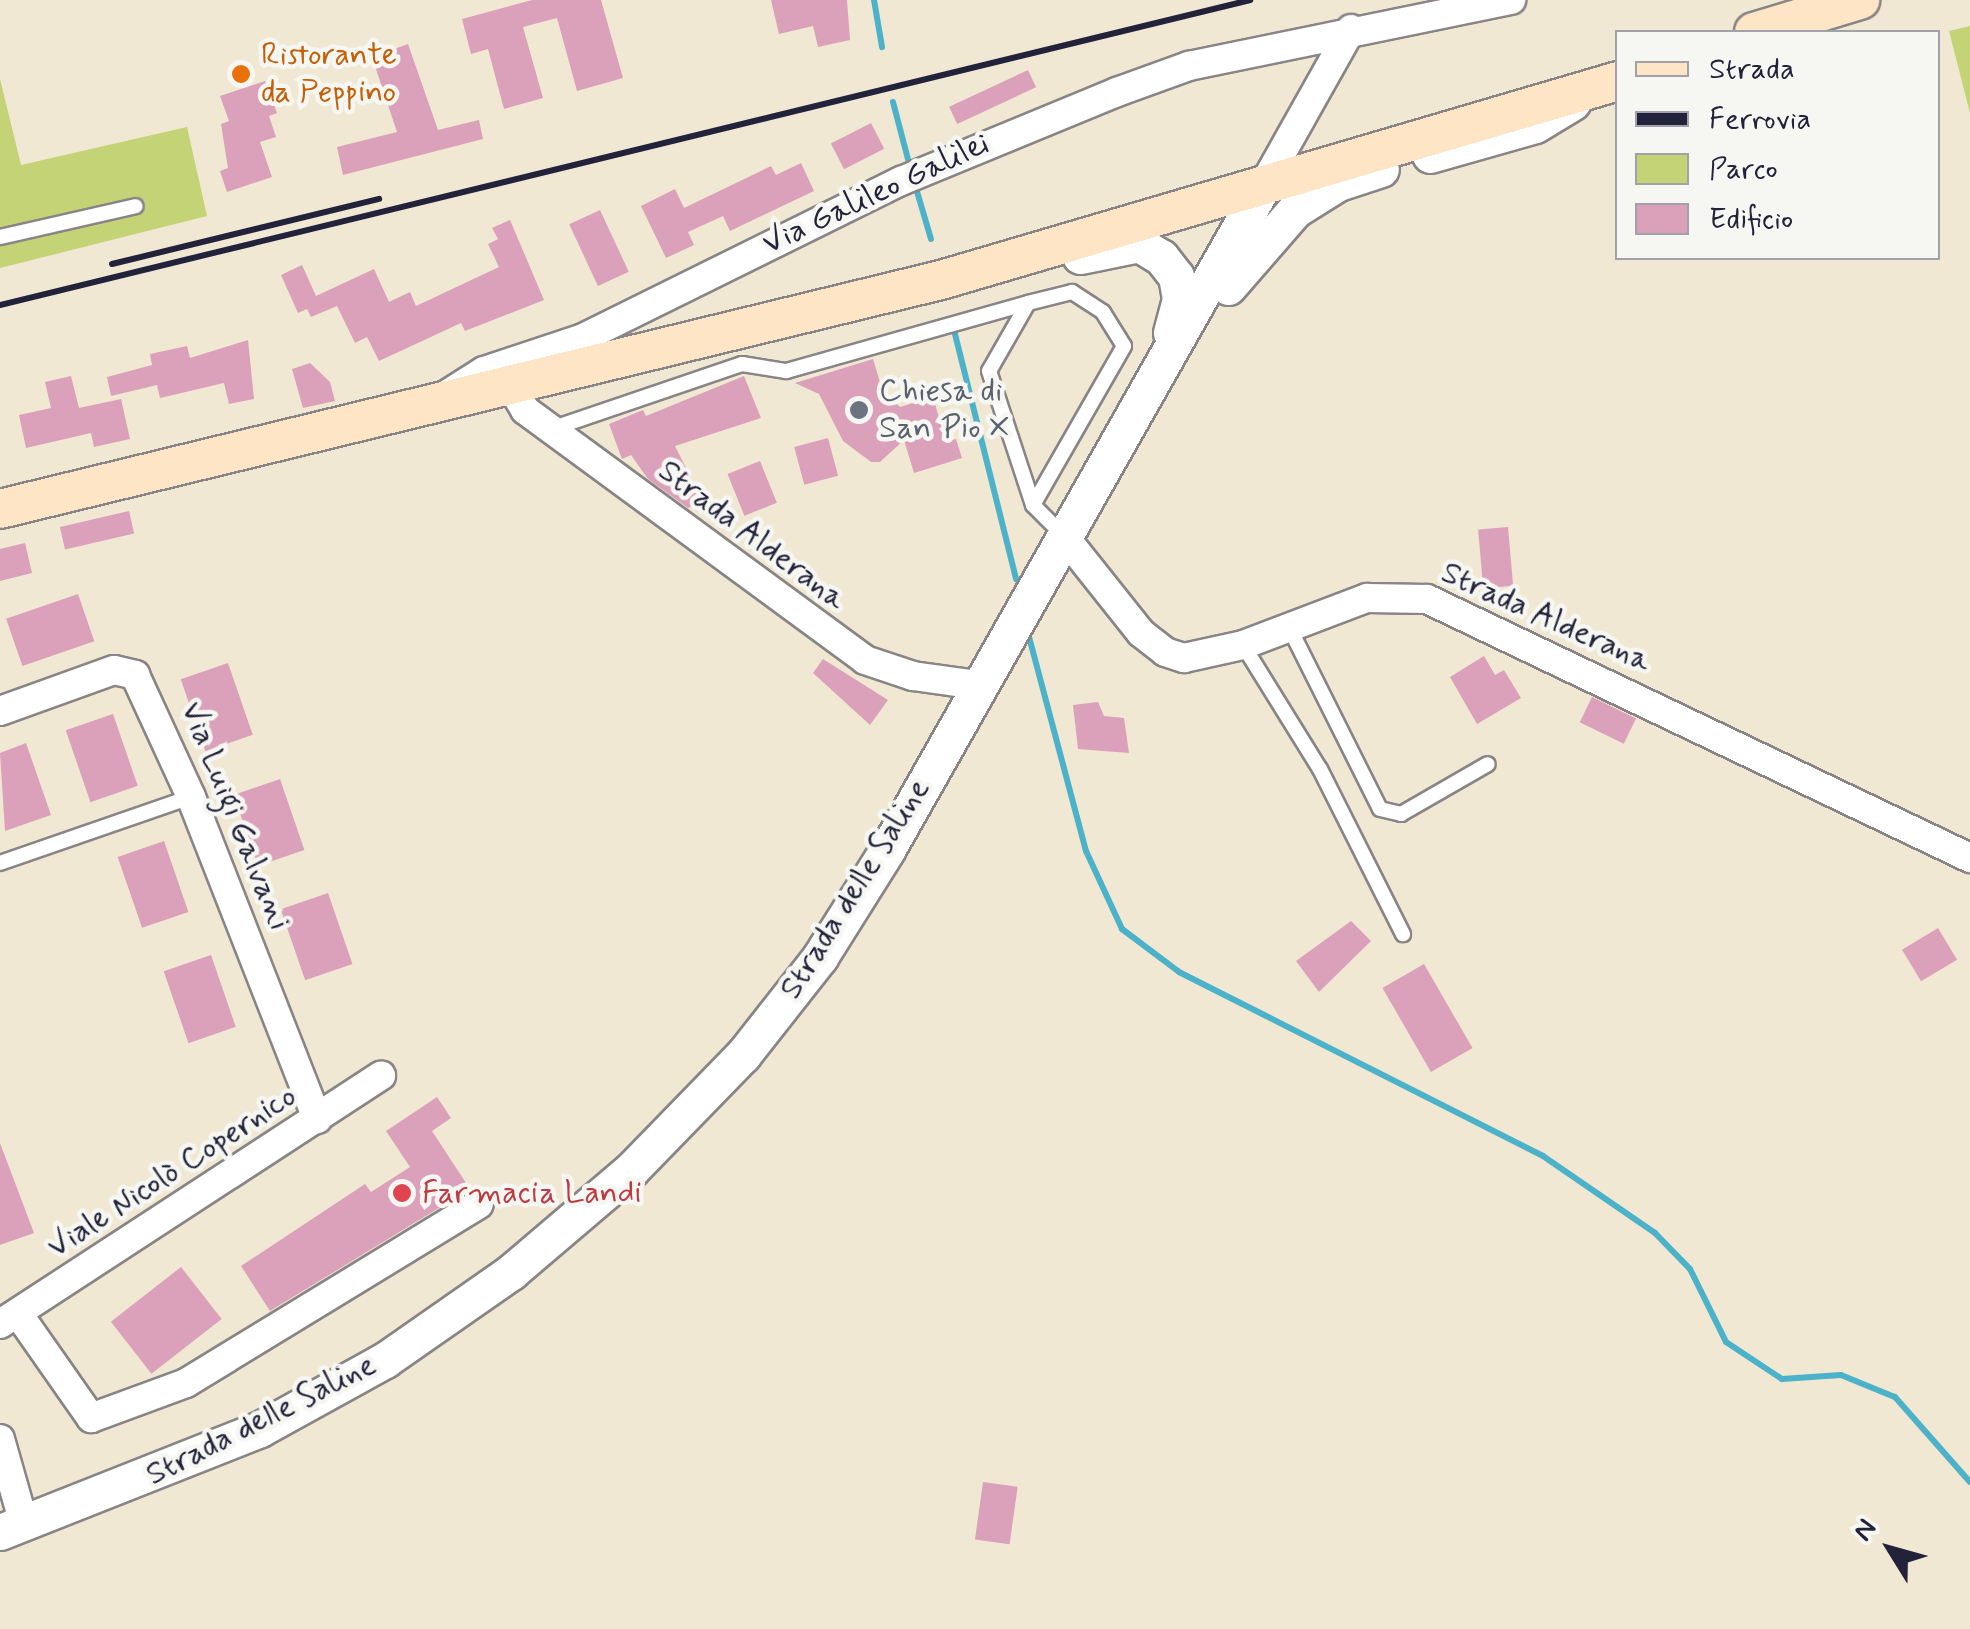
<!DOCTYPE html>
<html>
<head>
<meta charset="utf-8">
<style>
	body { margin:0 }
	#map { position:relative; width:1970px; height:1629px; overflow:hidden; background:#f0e8d2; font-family:Mynerve,sans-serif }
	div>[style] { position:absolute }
	.green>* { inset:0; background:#c3d375 }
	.stream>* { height:6px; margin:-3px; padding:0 3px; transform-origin:3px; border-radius:3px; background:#4bb2ca }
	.building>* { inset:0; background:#dba1ba; transform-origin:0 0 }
	.roads { filter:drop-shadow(2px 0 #898586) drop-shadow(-2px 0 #898586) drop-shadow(0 2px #898586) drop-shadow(0 -2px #898586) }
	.service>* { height:14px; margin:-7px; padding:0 7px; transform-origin:7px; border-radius:7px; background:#fff }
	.minor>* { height:28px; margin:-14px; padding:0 14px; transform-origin:14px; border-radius:14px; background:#fff }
	.tertiary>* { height:35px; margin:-17.5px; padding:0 17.5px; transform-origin:17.5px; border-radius:17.5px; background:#fff }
	.secondary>* { height:38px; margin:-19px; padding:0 19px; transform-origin:19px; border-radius:19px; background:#fee5c5 }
	.rail>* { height:6px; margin:-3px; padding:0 3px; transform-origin:3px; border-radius:3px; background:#22223b }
	.dots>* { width:28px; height:28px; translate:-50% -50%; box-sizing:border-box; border:5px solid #f6f6f2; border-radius:50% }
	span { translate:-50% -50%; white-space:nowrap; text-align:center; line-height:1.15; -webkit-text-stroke:9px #f6f6f2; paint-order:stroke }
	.food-label { font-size:32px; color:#c56008 }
	.left { translate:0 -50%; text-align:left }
	.street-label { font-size:32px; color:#22223b }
	.worship-label { font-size:32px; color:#5b616d }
	.health-label { font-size:32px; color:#be3a42 }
	.legend { position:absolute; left:1615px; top:30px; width:325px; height:230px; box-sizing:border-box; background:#f6f6f2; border:2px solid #a1a1a9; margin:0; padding:12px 18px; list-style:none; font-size:30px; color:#22223b }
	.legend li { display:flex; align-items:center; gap:20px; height:50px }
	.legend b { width:50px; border:2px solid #a1a1a9 }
	.north { position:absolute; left:1840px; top:1499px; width:100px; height:100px; -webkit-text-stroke:8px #f6f6f2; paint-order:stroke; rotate:307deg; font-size:28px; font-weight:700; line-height:40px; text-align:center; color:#22223b }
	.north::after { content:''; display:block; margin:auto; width:35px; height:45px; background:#22223b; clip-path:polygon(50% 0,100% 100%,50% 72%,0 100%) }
</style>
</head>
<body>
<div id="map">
	<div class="green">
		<div style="clip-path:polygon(1970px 26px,1970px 113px,1949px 31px)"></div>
		<div style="clip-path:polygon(0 79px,21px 165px,187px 127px,207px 216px,0 268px)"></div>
	</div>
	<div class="stream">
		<div style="left:874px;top:0;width:48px;rotate:80.3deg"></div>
		<div style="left:893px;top:102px;width:63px;rotate:75.3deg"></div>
		<div style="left:916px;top:188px;width:53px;rotate:73.6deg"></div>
		<div style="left:954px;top:330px;width:257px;rotate:76deg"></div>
		<div style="left:1028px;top:633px;width:226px;rotate:75.1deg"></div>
		<div style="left:1086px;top:851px;width:86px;rotate:65.2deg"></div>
		<div style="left:1122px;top:929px;width:71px;rotate:37deg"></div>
		<div style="left:1179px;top:972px;width:408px;rotate:26.8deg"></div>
		<div style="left:1543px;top:1156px;width:136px;rotate:34.5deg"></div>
		<div style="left:1655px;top:1233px;width:50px;rotate:45.8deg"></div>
		<div style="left:1690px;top:1269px;width:81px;rotate:63.7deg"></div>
		<div style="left:1726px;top:1342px;width:67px;rotate:33.5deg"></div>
		<div style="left:1782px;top:1379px;width:59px;rotate:-3.9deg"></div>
		<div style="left:1841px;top:1375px;width:58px;rotate:22.2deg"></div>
		<div style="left:1895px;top:1397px;width:113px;rotate:48.6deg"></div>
	</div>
	<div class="building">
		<div style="clip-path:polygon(532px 0,601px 0,623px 78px,577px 91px,557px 18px,523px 27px,543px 98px,504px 109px,488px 49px,471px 54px,462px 19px)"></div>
		<div style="clip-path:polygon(771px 0,847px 0,850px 40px,818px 47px,813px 26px,779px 34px)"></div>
		<div style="clip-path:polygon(408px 44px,438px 130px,479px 120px,483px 139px,343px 175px,337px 147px,397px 132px,372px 57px)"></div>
		<div style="left:1028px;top:70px;width:19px;height:87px;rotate:65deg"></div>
		<div style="clip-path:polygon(265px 81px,277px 113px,269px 116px,276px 137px,260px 142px,272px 177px,227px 192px,220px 171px,228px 168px,221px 124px,229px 121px,220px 96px)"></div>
		<div style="left:871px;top:123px;width:29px;height:45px;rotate:63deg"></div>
		<div style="clip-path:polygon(801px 163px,814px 191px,730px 231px,723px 216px,688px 232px,694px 245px,666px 258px,641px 206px,675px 189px,684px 208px,771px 166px,776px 175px)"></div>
		<div style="left:600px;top:210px;width:68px;height:34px;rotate:65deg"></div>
		<div style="clip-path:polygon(510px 220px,544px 300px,465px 331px,461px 323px,379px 361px,367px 337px,355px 343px,337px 306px,311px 317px,307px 309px,298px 313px,281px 275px,302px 265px,316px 296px,374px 269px,389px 302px,410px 292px,416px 306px,499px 267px,488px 244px,498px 239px,492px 228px)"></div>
		<div style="clip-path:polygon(248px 340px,254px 399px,229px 404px,224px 383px,160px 398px,157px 385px,111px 396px,107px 377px,152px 365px,150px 354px,187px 346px,190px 358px)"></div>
		<div style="clip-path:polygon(873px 359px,882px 389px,900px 407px,933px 397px,946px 442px,956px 439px,962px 458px,914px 473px,904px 440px,880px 462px,871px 462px,843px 441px,819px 394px,795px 383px)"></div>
		<div style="clip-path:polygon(310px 363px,330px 382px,335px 401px,303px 408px,292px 369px)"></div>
		<div style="clip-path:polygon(71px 376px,79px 408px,121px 399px,130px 439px,94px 447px,91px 433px,26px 448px,19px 415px,51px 408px,45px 382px)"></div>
		<div style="clip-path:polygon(744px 376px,761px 418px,675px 446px,703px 502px,688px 508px,648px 479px,631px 455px,622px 459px,609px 424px,643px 410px,646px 416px)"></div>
		<div style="left:828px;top:438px;width:39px;height:35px;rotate:75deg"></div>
		<div style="left:760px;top:461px;width:45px;height:35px;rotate:68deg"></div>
		<div style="left:129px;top:511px;width:23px;height:71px;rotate:77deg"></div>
		<div style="left:1508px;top:527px;width:59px;height:30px;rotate:85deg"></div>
		<div style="clip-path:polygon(25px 543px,32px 573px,0 581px,0 549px)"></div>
		<div style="left:78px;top:594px;width:50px;height:76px;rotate:71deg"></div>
		<div style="clip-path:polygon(1484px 656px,1495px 675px,1504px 670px,1521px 698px,1477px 724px,1450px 677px)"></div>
		<div style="clip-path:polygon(823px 659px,888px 700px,870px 725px,813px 673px)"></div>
		<div style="left:228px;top:663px;width:76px;height:50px;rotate:71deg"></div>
		<div style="left:1592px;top:697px;width:49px;height:28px;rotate:26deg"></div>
		<div style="clip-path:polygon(1098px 702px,1104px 716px,1124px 718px,1129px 753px,1078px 749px,1073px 705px)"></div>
		<div style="left:113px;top:714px;width:76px;height:50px;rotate:71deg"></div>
		<div style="clip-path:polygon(26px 743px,51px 815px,5px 831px,0 753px)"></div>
		<div style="left:280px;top:779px;width:75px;height:49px;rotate:71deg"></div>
		<div style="left:164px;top:841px;width:75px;height:49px;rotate:71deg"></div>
		<div style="left:328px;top:893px;width:75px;height:50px;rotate:71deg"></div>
		<div style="clip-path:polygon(1351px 921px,1371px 941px,1319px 992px,1296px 961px)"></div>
		<div style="left:1938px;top:928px;width:37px;height:42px;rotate:59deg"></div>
		<div style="left:211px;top:955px;width:76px;height:50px;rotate:71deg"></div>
		<div style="left:1424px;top:964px;width:97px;height:48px;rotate:60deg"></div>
		<div style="clip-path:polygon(437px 1097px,451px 1118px,432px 1131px,470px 1189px,270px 1311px,241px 1266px,365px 1184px,371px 1192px,410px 1167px,386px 1131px)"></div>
		<div style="clip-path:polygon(0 1143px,34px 1233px,0 1245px)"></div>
		<div style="left:181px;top:1267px;width:66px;height:89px;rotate:52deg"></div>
		<div style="left:983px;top:1482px;width:35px;height:58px;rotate:8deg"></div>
	</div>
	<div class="roads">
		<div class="service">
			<div style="left:0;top:237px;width:139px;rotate:-12.8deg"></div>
			<div style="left:551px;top:429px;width:202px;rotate:-18.8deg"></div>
			<div style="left:742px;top:364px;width:45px;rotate:9deg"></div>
			<div style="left:786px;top:371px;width:251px;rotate:-15.7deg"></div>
			<div style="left:1033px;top:505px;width:183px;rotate:-60.2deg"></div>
			<div style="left:1124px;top:346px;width:40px;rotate:-122deg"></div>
			<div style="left:1103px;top:312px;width:37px;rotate:-147deg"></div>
			<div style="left:1072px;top:292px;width:45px;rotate:166deg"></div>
			<div style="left:1028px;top:303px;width:78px;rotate:119.8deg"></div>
			<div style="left:989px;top:371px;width:141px;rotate:71.8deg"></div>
			<div style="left:1033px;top:505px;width:42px;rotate:45deg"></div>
			<div style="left:1289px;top:627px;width:203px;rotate:63.4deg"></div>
			<div style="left:1380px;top:809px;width:22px;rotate:13deg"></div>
			<div style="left:1401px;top:814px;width:100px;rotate:-29.9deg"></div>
			<div style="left:1243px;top:645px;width:146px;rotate:58.2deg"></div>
			<div style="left:1320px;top:769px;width:185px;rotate:63.3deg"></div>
			<div style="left:0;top:863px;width:202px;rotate:-19.1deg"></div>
		</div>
		<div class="minor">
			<div style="left:1263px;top:186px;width:180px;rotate:-60.7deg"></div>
			<div style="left:512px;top:388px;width:26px;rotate:59deg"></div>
			<div style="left:525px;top:410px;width:422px;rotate:36.3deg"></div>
			<div style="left:865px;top:660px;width:51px;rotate:18.4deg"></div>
			<div style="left:913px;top:676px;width:66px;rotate:7.9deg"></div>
			<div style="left:449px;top:393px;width:41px;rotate:-32.2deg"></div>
			<div style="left:484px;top:371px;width:104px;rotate:-18.4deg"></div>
			<div style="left:583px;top:338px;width:355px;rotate:-26.3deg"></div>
			<div style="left:901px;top:181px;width:234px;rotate:-22.4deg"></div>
			<div style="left:1117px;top:92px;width:77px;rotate:-19.9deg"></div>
			<div style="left:1189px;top:66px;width:329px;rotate:-11.6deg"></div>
			<div style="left:1063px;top:535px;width:125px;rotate:51.5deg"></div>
			<div style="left:1141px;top:633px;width:31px;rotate:38deg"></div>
			<div style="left:1165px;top:652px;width:20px;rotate:18deg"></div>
			<div style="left:1184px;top:658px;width:60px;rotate:-12.4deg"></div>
			<div style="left:1243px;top:645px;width:133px;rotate:-20.8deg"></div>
			<div style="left:1367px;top:598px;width:60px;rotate:1deg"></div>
			<div style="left:1427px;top:599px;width:602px;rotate:25.5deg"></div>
			<div style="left:0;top:711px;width:121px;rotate:-19.8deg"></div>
			<div style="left:114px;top:670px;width:22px;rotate:13deg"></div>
			<div style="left:135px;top:675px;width:134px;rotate:65.3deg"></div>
			<div style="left:191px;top:797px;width:346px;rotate:68.6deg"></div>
			<div style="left:19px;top:1315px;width:126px;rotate:55deg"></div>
			<div style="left:91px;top:1418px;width:101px;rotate:-20.2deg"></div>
			<div style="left:186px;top:1383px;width:343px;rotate:-31.4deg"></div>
			<div style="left:0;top:1324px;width:455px;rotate:-33.1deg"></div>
			<div style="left:0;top:1439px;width:88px;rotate:74.2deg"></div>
		</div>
		<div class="tertiary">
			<div style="left:1430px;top:155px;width:109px;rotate:-15.9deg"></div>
			<div style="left:1535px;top:125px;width:44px;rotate:-31.2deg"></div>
			<div style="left:1080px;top:256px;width:60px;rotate:-11.5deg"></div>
			<div style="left:1139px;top:244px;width:26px;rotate:31deg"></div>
			<div style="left:1161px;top:257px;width:24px;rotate:52deg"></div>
			<div style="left:1176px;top:276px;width:23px;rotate:80deg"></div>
			<div style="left:1180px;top:299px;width:35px;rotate:105deg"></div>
			<div style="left:1228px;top:287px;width:102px;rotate:-49deg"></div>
			<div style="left:1295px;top:210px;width:51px;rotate:-32.1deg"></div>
			<div style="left:1338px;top:183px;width:45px;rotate:-18deg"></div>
			<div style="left:0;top:1532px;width:280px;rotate:-21.6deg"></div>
			<div style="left:260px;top:1429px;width:143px;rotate:-28.9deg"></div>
			<div style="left:385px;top:1360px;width:154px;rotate:-34.9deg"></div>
			<div style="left:511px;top:1272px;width:157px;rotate:-40.4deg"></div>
			<div style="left:631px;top:1170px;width:161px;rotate:-45.8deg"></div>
			<div style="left:743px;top:1055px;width:125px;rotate:-51.8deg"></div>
			<div style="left:820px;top:957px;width:126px;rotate:-57.9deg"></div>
			<div style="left:887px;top:850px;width:763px;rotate:-60.48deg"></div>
		</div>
		<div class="secondary">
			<div style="left:1754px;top:32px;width:111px;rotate:-16.8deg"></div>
			<div style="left:0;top:509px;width:968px;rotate:-13.68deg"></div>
			<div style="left:941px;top:280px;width:706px;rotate:-16.38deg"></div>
		</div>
	</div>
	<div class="rail">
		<div style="left:112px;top:264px;width:275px;rotate:-13.7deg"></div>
		<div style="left:0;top:305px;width:1287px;rotate:-13.71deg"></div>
	</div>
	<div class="dots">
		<div style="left:241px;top:74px;background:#e8710a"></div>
		<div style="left:859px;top:410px;background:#6b7280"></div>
		<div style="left:402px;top:1193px;background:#e0444e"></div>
	</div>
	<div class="food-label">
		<span class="left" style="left:261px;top:74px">Ristorante<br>da Peppino</span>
	</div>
	<div class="street-label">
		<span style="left:876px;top:194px;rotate:-25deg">Via Galileo Galilei</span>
		<span style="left:752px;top:535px;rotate:37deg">Strada Alderana</span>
		<span style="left:1546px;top:617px;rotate:24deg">Strada Alderana</span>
		<span style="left:235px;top:816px;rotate:68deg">Via Luigi Galvani</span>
		<span style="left:855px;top:889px;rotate:-58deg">Strada delle Saline</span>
		<span style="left:172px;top:1172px;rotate:-33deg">Viale Nicolò Copernico</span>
		<span style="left:261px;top:1420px;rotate:-27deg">Strada delle Saline</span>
	</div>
	<div class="worship-label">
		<span class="left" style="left:879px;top:410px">Chiesa di<br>San Pio X</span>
	</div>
	<div class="health-label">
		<span class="left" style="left:422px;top:1193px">Farmacia Landi</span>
	</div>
	<ul class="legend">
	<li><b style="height:12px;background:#fee5c5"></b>Strada</li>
	<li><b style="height:12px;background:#22223b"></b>Ferrovia</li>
	<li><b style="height:28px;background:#c3d375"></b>Parco</li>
	<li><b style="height:28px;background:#dba1ba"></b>Edificio</li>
	</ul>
	<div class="north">N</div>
</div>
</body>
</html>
